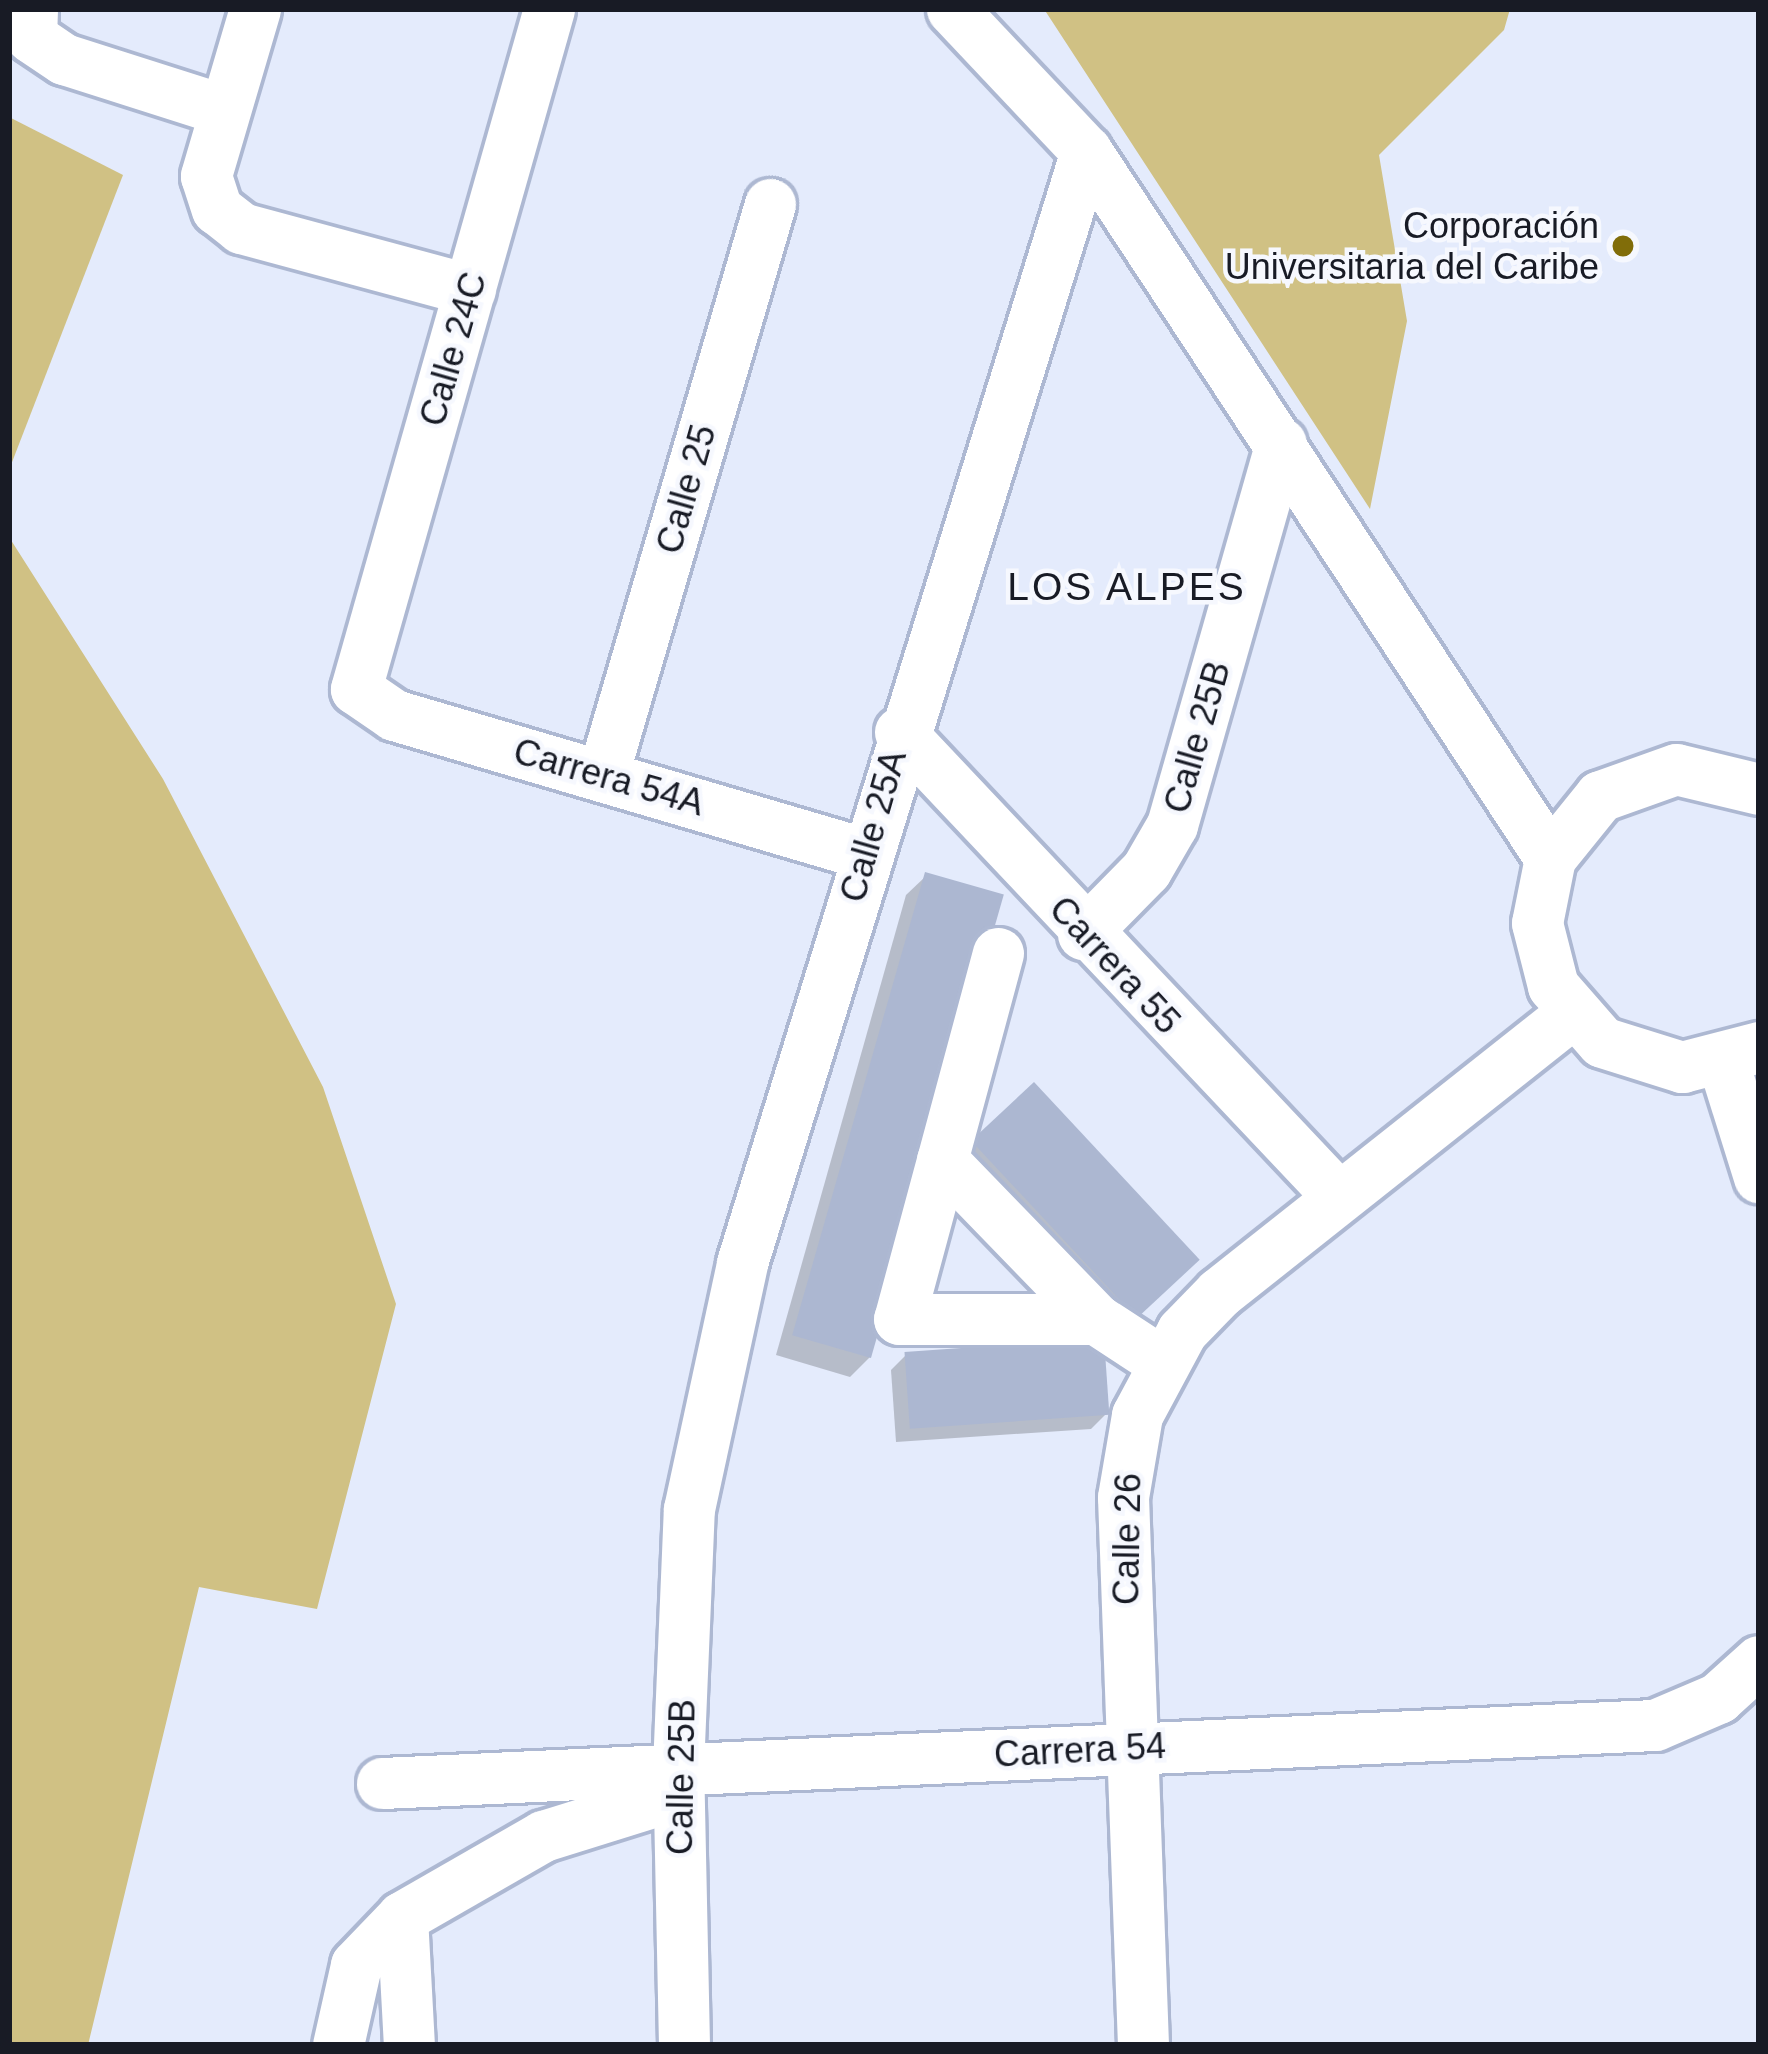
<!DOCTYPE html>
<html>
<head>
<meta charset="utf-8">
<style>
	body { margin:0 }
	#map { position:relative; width:1768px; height:2054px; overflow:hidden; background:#e4ebfc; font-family:Arial,sans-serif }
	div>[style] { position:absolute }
	.green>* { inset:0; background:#d0c184 }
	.shadow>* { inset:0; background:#0003; transform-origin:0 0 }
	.building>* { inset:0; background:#acb7d1; transform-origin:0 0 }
	.roads { filter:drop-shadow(3px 0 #adb8d2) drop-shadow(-3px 0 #adb8d2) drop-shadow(0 3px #adb8d2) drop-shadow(0 -3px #adb8d2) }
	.minor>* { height:51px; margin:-25.5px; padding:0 25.5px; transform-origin:25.5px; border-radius:25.5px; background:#fff }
	.dots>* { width:33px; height:33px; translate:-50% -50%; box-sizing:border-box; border:6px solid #f6f8fe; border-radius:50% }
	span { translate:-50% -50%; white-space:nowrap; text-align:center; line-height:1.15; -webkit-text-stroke:9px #f6f8fe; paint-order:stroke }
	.poi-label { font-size:36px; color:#181b25 }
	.right { translate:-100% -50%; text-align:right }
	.street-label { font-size:36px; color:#181b25 }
	.neighbourhood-label { font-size:39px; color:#181b25; letter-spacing:3px }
	.frame { position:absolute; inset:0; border:12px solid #181b25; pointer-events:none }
</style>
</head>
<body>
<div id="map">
	<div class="green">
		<div style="clip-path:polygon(1044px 9px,1510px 9px,1504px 30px,1379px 155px,1407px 321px,1370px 509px)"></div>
		<div style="clip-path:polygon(9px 117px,123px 175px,9px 470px)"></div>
		<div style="clip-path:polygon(9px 537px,163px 779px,323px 1087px,396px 1304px,317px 1609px,199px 1587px,88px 2045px,9px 2045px)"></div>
	</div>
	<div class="shadow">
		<div style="clip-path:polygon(926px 876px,870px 1357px,850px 1377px,776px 1355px,906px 895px)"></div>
		<div style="left:1034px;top:1086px;width:237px;height:110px;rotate:47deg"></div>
		<div style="clip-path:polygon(906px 1355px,1106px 1414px,1091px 1429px,896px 1442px,891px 1370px)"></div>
	</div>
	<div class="building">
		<div style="left:925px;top:872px;width:82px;height:482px;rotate:16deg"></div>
		<div style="left:1034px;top:1082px;width:243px;height:86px;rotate:47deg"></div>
		<div style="left:1104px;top:1338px;width:77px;height:200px;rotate:86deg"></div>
	</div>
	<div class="roads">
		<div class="minor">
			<div style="left:32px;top:9px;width:28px;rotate:92deg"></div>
			<div style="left:31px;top:37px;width:40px;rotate:34deg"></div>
			<div style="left:64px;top:59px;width:168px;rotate:17.7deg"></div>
			<div style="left:255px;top:9px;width:174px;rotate:106.4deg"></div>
			<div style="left:206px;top:176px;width:35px;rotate:72deg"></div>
			<div style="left:217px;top:209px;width:31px;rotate:38deg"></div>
			<div style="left:241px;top:228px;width:237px;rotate:15.1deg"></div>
			<div style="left:549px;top:9px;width:707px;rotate:105.85deg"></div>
			<div style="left:356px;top:689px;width:46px;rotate:34.4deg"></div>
			<div style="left:394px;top:715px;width:493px;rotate:16.4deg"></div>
			<div style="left:952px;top:9px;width:195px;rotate:46.7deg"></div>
			<div style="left:1086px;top:151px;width:846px;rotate:56.72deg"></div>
			<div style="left:900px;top:732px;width:634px;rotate:46.66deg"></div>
			<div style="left:603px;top:774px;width:594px;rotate:-73.67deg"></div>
			<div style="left:1759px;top:789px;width:85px;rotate:-166.5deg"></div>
			<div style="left:1676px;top:769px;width:81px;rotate:160.4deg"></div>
			<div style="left:1600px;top:796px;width:80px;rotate:128.9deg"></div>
			<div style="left:1550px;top:858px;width:66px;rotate:101.3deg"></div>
			<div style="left:1537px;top:923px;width:65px;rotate:75.7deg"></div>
			<div style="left:1553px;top:986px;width:74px;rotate:48.8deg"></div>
			<div style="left:1602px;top:1042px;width:84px;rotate:17.4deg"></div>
			<div style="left:1682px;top:1067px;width:80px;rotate:-14.6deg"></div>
			<div style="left:1083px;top:934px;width:90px;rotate:-45.5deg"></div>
			<div style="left:1146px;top:870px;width:52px;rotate:-60deg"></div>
			<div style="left:1172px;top:825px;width:397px;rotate:-74.1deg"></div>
			<div style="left:998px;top:953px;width:379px;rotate:105.1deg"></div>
			<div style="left:899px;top:1319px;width:197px"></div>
			<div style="left:1723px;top:1062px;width:121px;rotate:72.6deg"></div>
			<div style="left:942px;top:1160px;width:221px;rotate:45.9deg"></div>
			<div style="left:1096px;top:1319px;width:79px;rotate:33.1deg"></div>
			<div style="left:382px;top:1783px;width:1274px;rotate:-2.61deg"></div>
			<div style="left:1655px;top:1725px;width:69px;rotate:-23.2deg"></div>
			<div style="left:1718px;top:1698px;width:55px;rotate:-42.1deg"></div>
			<div style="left:402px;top:1917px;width:128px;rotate:86.9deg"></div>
			<div style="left:338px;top:2045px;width:82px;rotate:-77.3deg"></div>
			<div style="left:356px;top:1965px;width:66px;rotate:-46.2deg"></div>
			<div style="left:402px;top:1917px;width:163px;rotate:-29.9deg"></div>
			<div style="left:543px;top:1836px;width:141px;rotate:-17.3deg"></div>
			<div style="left:684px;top:2045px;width:277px;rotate:-91.2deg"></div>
			<div style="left:678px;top:1768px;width:259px;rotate:-87.6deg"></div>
			<div style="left:689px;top:1509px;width:252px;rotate:-77.8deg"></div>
			<div style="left:742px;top:1263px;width:1164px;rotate:-72.81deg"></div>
			<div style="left:1143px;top:2045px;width:548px;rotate:-92.09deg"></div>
			<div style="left:1123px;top:1497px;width:83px;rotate:-80.3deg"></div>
			<div style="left:1137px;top:1415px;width:95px;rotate:-61.8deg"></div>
			<div style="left:1182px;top:1331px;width:53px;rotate:-45.8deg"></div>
			<div style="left:1219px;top:1293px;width:449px;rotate:-38.4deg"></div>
		</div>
	</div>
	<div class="dots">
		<div style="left:1623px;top:246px;background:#816d09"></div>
	</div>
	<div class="poi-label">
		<span class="right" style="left:1599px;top:246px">Corporación<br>Universitaria del Caribe</span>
	</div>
	<div class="street-label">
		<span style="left:453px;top:349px;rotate:-74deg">Calle 24C</span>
		<span style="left:686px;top:489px;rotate:-74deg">Calle 25</span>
		<span style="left:1197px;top:737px;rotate:-74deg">Calle 25B</span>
		<span style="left:609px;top:777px;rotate:16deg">Carrera 54A</span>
		<span style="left:873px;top:826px;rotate:-74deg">Calle 25A</span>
		<span style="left:1115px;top:965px;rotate:47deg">Carrera 55</span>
		<span style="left:1127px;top:1539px;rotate:-89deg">Calle 26</span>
		<span style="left:1080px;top:1750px;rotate:-3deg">Carrera 54</span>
		<span style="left:681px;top:1777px;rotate:-89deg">Calle 25B</span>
	</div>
	<div class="neighbourhood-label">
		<span style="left:1127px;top:587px">LOS ALPES</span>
	</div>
	<div class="frame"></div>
</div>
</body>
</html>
